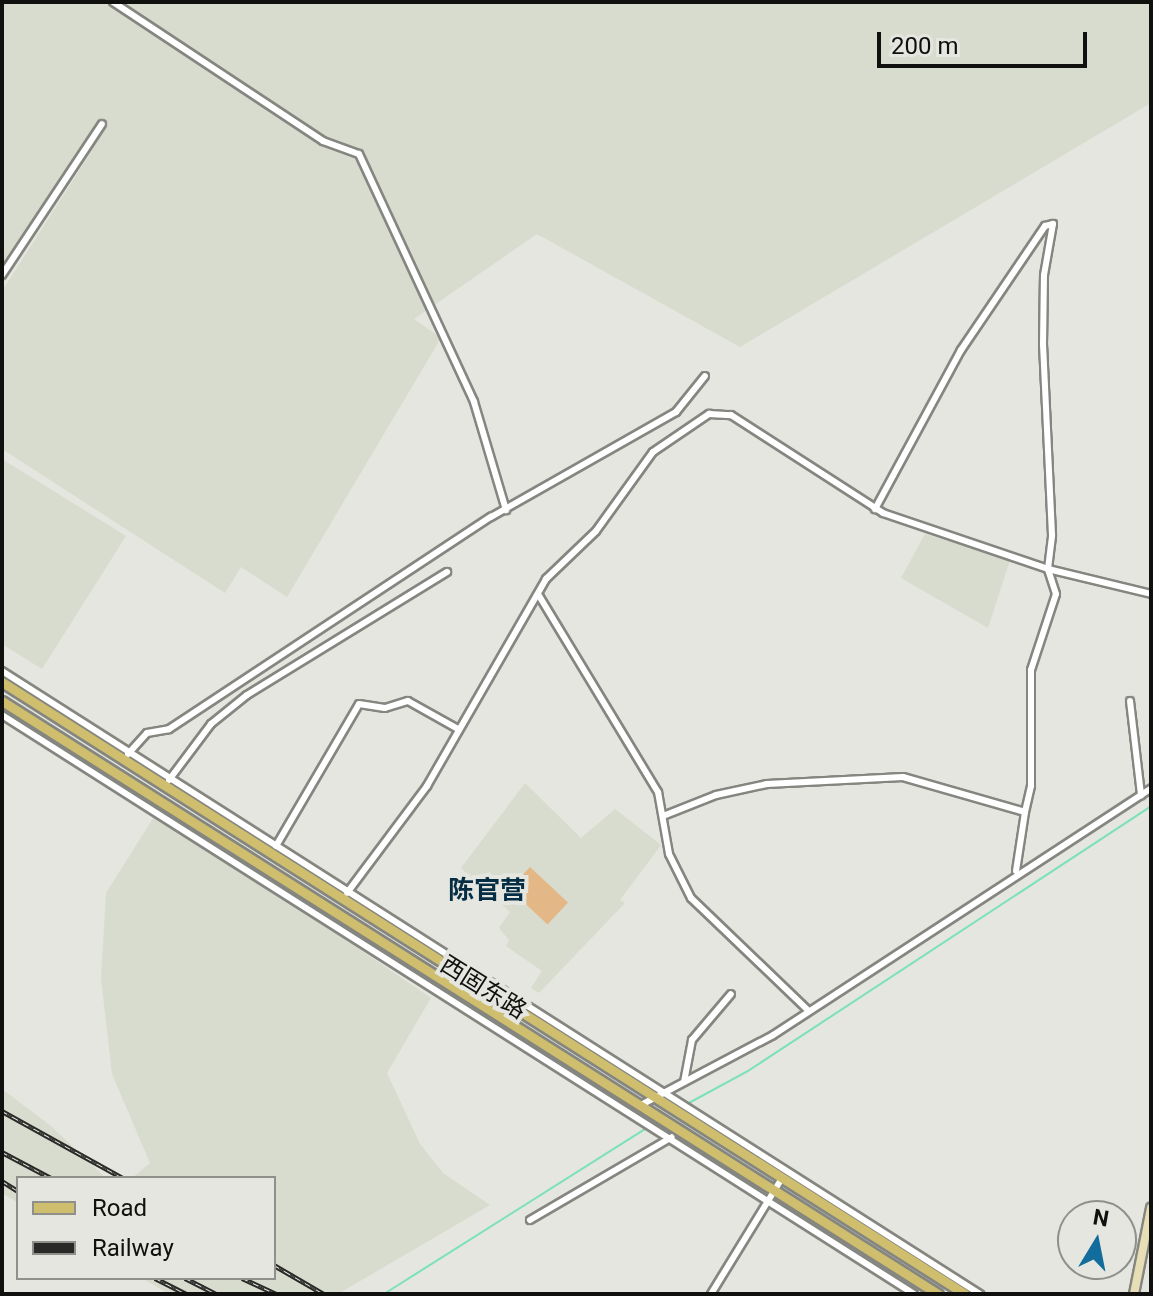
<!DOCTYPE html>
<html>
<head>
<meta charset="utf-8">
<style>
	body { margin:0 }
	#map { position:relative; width:1153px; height:1296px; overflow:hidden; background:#e4e6df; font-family:Roboto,"Noto Sans SC",sans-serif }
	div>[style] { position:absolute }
	.built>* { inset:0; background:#d8dcce }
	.green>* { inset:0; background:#e4b886; transform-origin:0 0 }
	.stream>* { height:2px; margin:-1px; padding:0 1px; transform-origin:1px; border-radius:1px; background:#7ae1b9 }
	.roads { filter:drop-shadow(2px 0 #858680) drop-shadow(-2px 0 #858680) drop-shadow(0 2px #858680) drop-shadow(0 -2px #858680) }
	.street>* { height:6px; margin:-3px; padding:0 3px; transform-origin:3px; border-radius:3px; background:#fff }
	.secondary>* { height:8px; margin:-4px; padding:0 4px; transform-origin:4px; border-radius:4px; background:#e7deb6 }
	.primary>* { height:9px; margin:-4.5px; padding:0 4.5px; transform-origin:4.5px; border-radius:4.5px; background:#cfbe6d }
	.rail>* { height:5px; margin-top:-2.5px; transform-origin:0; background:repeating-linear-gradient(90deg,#e4e6df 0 6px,#292927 0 12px); box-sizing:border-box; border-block:2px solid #292927 }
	span { translate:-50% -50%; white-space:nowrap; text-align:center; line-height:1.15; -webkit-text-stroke:8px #e4e6df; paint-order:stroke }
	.street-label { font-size:24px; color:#10100e }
	.neighbourhood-label { font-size:26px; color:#052e45; font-weight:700 }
	.frame { position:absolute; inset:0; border:4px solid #10100e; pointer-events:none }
	.legend { position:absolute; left:16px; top:1176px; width:260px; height:104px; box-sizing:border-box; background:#e4e6df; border:2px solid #8f908b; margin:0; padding:10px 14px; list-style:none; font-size:24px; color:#10100e }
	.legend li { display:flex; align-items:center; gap:16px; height:40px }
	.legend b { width:40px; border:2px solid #8f908b }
	.north { position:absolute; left:1057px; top:1200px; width:80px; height:80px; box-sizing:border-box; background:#e4e6df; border:2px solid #8f908b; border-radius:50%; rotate:10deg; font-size:22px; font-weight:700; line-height:32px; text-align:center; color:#10100e }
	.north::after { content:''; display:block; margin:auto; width:28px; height:36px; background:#126d9c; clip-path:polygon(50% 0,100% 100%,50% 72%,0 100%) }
	.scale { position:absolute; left:877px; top:32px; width:210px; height:36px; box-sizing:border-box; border:4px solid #10100e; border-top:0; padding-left:10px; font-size:24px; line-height:28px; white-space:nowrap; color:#10100e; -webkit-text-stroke:6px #e4e6df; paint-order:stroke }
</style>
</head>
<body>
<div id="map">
	<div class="built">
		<div style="clip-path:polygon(2px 2px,1151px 2px,1151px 103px,740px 347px,537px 234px,414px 319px,441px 338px,287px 597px,241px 567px,225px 593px,2px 449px,2px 291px,93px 149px,2px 277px)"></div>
		<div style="clip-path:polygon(2px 459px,126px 536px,42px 669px,2px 644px)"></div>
		<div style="clip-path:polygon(925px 534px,1010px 560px,988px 628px,901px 578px)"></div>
		<div style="clip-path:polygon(525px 783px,581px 838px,615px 809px,661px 845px,620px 900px,625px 903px,539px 993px,531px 988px,542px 971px,506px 946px,509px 940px,499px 928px,510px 912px,461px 868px)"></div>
		<div style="clip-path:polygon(157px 812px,431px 998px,387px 1073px,420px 1144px,443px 1173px,490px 1205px,338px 1294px,169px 1294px,142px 1278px,274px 1278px,274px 1178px,132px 1178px,150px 1163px,112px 1074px,101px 978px,106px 893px)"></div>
		<div style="clip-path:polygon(2px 1089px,51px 1126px,106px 1178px,18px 1178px,18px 1203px,2px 1193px)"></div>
	</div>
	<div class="green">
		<div style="left:530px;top:867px;width:52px;height:30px;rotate:43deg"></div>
	</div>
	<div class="stream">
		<div style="left:687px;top:1104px;width:69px;rotate:-28.4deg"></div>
		<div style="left:748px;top:1071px;width:482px;rotate:-33.3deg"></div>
		<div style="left:384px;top:1294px;width:311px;rotate:-32.3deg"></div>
	</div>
	<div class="roads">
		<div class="street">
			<div style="left:113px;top:2px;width:252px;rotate:33.5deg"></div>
			<div style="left:323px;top:141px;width:38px;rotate:20deg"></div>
			<div style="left:359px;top:154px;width:273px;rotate:65.1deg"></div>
			<div style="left:474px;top:402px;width:113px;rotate:73.5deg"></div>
			<div style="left:2px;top:275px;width:181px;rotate:-56.5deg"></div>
			<div style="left:538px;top:594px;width:232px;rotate:58.8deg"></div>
			<div style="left:658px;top:792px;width:63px;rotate:79.9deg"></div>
			<div style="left:669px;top:854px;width:49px;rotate:63.4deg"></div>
			<div style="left:691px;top:898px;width:163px;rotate:43.8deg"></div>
			<div style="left:2px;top:671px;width:1160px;rotate:32.5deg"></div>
			<div style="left:1130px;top:701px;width:95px;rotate:83.3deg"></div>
			<div style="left:2px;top:715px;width:1080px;rotate:32.41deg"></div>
			<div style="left:128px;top:754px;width:28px;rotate:-48deg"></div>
			<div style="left:147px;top:733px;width:22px;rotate:-10deg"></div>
			<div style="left:169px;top:729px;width:386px;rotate:-33.4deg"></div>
			<div style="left:491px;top:517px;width:213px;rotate:-29.6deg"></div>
			<div style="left:676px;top:412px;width:46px;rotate:-51.1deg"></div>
			<div style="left:169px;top:780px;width:70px;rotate:-53.1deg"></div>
			<div style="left:211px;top:724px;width:46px;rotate:-38.9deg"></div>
			<div style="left:247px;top:695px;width:235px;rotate:-31.6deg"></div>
			<div style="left:663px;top:816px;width:57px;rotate:-21.6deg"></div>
			<div style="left:716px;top:795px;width:52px;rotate:-12.2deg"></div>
			<div style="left:767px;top:784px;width:136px;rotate:-2.9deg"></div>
			<div style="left:903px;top:777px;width:127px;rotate:16deg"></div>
			<div style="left:1025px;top:812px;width:27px;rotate:-77deg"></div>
			<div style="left:1031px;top:786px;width:116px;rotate:-90deg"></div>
			<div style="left:1031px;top:670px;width:80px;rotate:-71.8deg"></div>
			<div style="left:1056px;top:594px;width:26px;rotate:-108deg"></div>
			<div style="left:1048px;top:569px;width:34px;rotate:-83deg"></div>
			<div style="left:1052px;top:535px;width:190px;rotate:-92.7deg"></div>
			<div style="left:1043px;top:345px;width:70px;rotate:-89.2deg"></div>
			<div style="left:1044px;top:275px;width:52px;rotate:-80deg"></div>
			<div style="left:1053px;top:224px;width:8px;rotate:166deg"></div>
			<div style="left:1045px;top:226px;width:150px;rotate:124.1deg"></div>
			<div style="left:961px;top:350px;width:181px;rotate:118.4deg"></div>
			<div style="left:276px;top:846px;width:164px;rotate:-59.7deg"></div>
			<div style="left:359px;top:704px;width:26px;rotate:9deg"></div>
			<div style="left:385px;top:708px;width:24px;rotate:-17deg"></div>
			<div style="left:408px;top:701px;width:57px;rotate:29.2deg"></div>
			<div style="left:1016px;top:871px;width:60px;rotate:-81.3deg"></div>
			<div style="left:347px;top:893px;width:134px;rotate:-53.2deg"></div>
			<div style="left:427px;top:786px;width:239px;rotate:-60.1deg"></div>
			<div style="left:546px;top:579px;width:69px;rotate:-43.8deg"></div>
			<div style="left:596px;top:531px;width:97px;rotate:-54.2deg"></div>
			<div style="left:653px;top:452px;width:68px;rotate:-34.2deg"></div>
			<div style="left:709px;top:414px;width:22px;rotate:3deg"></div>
			<div style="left:731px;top:415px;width:181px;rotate:32.8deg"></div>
			<div style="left:883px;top:513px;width:174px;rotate:18.7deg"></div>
			<div style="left:1048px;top:569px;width:106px;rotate:13.6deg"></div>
			<div style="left:684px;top:1082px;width:43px;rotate:-79.2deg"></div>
			<div style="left:692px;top:1040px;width:60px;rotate:-49.7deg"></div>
			<div style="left:641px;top:1105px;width:149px;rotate:-27.9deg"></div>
			<div style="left:773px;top:1035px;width:451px;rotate:-33.1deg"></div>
			<div style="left:530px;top:1220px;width:164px;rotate:-30.3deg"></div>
			<div style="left:711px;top:1294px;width:136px;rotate:-58.5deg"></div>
		</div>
		<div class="secondary">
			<div style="left:1134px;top:1294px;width:88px;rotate:-78.8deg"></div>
		</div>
		<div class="primary">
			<div style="left:2px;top:682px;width:1141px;rotate:32.44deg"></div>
			<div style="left:2px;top:701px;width:1108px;rotate:32.36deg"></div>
		</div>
	</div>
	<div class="rail">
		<div style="left:2px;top:1111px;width:138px;rotate:29deg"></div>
		<div style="left:2px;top:1152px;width:55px;rotate:28deg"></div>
		<div style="left:2px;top:1181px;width:19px;rotate:32deg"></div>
		<div style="left:274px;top:1265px;width:58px;rotate:30.1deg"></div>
		<div style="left:155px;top:1278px;width:36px;rotate:27deg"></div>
		<div style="left:185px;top:1278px;width:35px;rotate:27deg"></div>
		<div style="left:242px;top:1278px;width:38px;rotate:25deg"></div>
	</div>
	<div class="street-label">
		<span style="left:483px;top:988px;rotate:32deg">西固东路</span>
	</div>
	<div class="neighbourhood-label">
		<span style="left:487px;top:891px">陈官营</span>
	</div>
	<div class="frame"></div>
	<ul class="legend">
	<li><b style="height:10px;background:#cfbe6d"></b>Road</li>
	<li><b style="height:10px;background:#292927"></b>Railway</li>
	</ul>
	<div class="north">N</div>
	<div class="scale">200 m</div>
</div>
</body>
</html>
